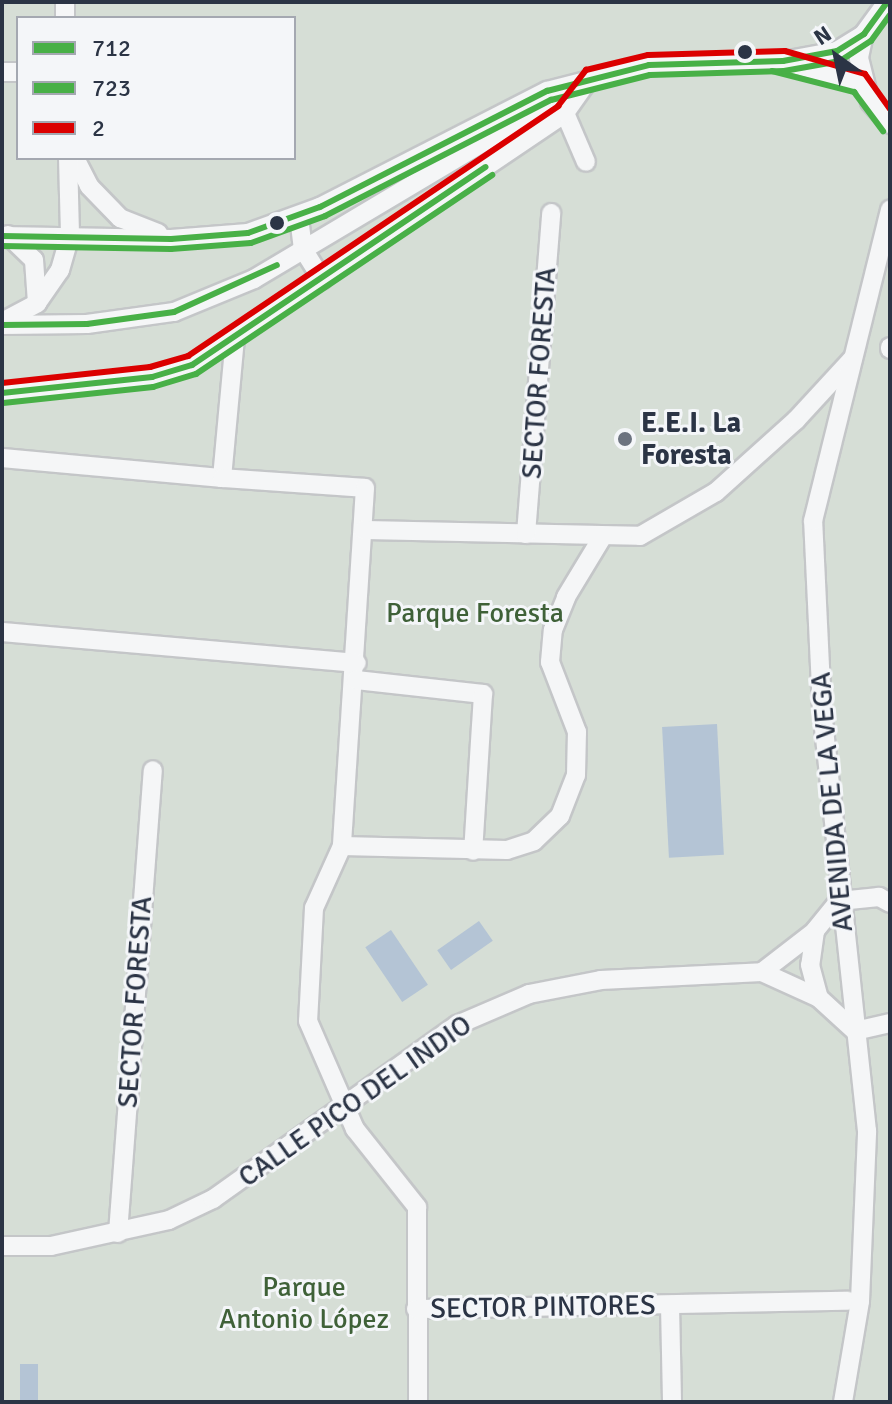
<!DOCTYPE html>
<html>
<head>
<meta charset="utf-8">
<style>
	body { margin:0 }
	#map { position:relative; width:892px; height:1404px; overflow:hidden; background:#e6e8ea; font-family:Signika,sans-serif }
	div>[style] { position:absolute }
	.green>* { inset:0; background:#d6ded6 }
	.water>* { inset:0; background:#b4c4d5; transform-origin:0 0 }
	.roads { filter:drop-shadow(2px 0 #c4c6c8) drop-shadow(-2px 0 #c4c6c8) drop-shadow(0 2px #c4c6c8) drop-shadow(0 -2px #c4c6c8) }
	.street>* { height:18px; margin:-9px; padding:0 9px; transform-origin:9px; border-radius:9px; background:#f5f6f7 }
	.bus-1>* { height:6px; margin:-3px; padding:0 3px; transform-origin:3px; border-radius:3px; background:#48b047 }
	.bus-2>* { height:6px; margin:-3px; padding:0 3px; transform-origin:3px; border-radius:3px; background:#48b047 }
	.bus-3>* { height:6px; margin:-3px; padding:0 3px; transform-origin:3px; border-radius:3px; background:#db0000 }
	.dots>* { width:22px; height:22px; translate:-50% -50%; box-sizing:border-box; border:4px solid #f4f6f9; border-radius:50% }
	span { translate:-50% -50%; white-space:nowrap; text-align:center; line-height:1.15; -webkit-text-stroke:6px #f4f6f9; paint-order:stroke }
	.street-label { font-size:28px; color:#2b3445 }
	.poi-label { font-size:28px; color:#2b3445; font-weight:700 }
	.left { translate:0 -50%; text-align:left }
	.park-label { font-size:28px; color:#3f6138 }
	.frame { position:absolute; inset:0; border:4px solid #2b3445; pointer-events:none }
	.legend { position:absolute; left:16px; top:16px; width:280px; height:144px; box-sizing:border-box; background:#f4f6f9; border:2px solid #a4a8b1; margin:0; padding:10px 14px; list-style:none; font-size:24px; color:#2b3445 }
	.legend li { display:flex; align-items:center; gap:16px; height:40px }
	.legend b { width:40px; border:2px solid #a4a8b1 }
	.north { position:absolute; left:796px; top:16px; width:80px; height:80px; -webkit-text-stroke:6px #f4f6f9; paint-order:stroke; rotate:327deg; font-size:22px; font-weight:700; line-height:32px; text-align:center; color:#2b3445 }
	.north::after { content:''; display:block; margin:auto; width:28px; height:36px; background:#2b3445; clip-path:polygon(50% 0,100% 100%,50% 72%,0 100%) }
</style>
</head>
<body>
<div id="map">
	<div class="green">
		<div style="clip-path:polygon(evenodd,2px 2px,890px 2px,890px 1402px,2px 1402px,2px 2px,18px 18px,294px 18px,294px 158px,18px 158px,18px 18px)"></div>
	</div>
	<div class="water">
		<div style="left:717px;top:724px;width:131px;height:55px;rotate:87deg"></div>
		<div style="left:479px;top:921px;width:24px;height:51px;rotate:55deg"></div>
		<div style="left:391px;top:930px;width:66px;height:31px;rotate:56deg"></div>
		<div style="left:20px;top:1364px;width:18px;height:38px"></div>
	</div>
	<div class="roads">
		<div class="street">
			<div style="left:65px;top:2px;width:16px;rotate:90deg"></div>
			<div style="left:887px;top:2px;width:39px;rotate:126deg"></div>
			<div style="left:864px;top:34px;width:25px;rotate:102deg"></div>
			<div style="left:859px;top:58px;width:45px;rotate:76deg"></div>
			<div style="left:870px;top:102px;width:30px;rotate:48deg"></div>
			<div style="left:790px;top:63px;width:74px;rotate:15.7deg"></div>
			<div style="left:2px;top:72px;width:16px"></div>
			<div style="left:565px;top:113px;width:53px;rotate:66.8deg"></div>
			<div style="left:75px;top:158px;width:31px;rotate:63deg"></div>
			<div style="left:89px;top:186px;width:45px;rotate:45.9deg"></div>
			<div style="left:120px;top:218px;width:41px;rotate:21.5deg"></div>
			<div style="left:299px;top:217px;width:32px;rotate:83deg"></div>
			<div style="left:303px;top:249px;width:36px;rotate:58deg"></div>
			<div style="left:8px;top:235px;width:36px;rotate:44deg"></div>
			<div style="left:34px;top:260px;width:43px;rotate:86deg"></div>
			<div style="left:2px;top:236px;width:169px;rotate:1deg"></div>
			<div style="left:171px;top:239px;width:77px;rotate:-4.5deg"></div>
			<div style="left:248px;top:233px;width:77px;rotate:-19.9deg"></div>
			<div style="left:320px;top:207px;width:255px;rotate:-27.1deg"></div>
			<div style="left:547px;top:91px;width:105px;rotate:-14.3deg"></div>
			<div style="left:649px;top:65px;width:134px;rotate:-1.7deg"></div>
			<div style="left:783px;top:61px;width:55px;rotate:-10.5deg"></div>
			<div style="left:837px;top:51px;width:32px;rotate:-32deg"></div>
			<div style="left:2px;top:322px;width:40px;rotate:-28deg"></div>
			<div style="left:37px;top:303px;width:40px;rotate:-55.1deg"></div>
			<div style="left:60px;top:270px;width:37px;rotate:-74deg"></div>
			<div style="left:70px;top:234px;width:76px;rotate:-91.5deg"></div>
			<div style="left:2px;top:325px;width:85px;rotate:-0.7deg"></div>
			<div style="left:87px;top:324px;width:88px;rotate:-7.9deg"></div>
			<div style="left:174px;top:312px;width:87px;rotate:-22.4deg"></div>
			<div style="left:254px;top:279px;width:357px;rotate:-30.8deg"></div>
			<div style="left:890px;top:347px;width:2px;rotate:90deg"></div>
			<div style="left:2px;top:393px;width:151px;rotate:-6.1deg"></div>
			<div style="left:152px;top:377px;width:42px;rotate:-16.7deg"></div>
			<div style="left:192px;top:365px;width:450px;rotate:-34deg"></div>
			<div style="left:565px;top:113px;width:42px;rotate:-54.8deg"></div>
			<div style="left:2px;top:458px;width:221px;rotate:5.2deg"></div>
			<div style="left:222px;top:478px;width:140px;rotate:-84.7deg"></div>
			<div style="left:222px;top:478px;width:143px;rotate:4deg"></div>
			<div style="left:365px;top:488px;width:359px;rotate:93.7deg"></div>
			<div style="left:342px;top:846px;width:68px;rotate:114.3deg"></div>
			<div style="left:314px;top:908px;width:113px;rotate:93deg"></div>
			<div style="left:308px;top:1021px;width:118px;rotate:66.5deg"></div>
			<div style="left:355px;top:1129px;width:100px;rotate:51.5deg"></div>
			<div style="left:417px;top:1207px;width:195px;rotate:89.7deg"></div>
			<div style="left:363px;top:530px;width:277px;rotate:1.2deg"></div>
			<div style="left:640px;top:536px;width:88px;rotate:-30.1deg"></div>
			<div style="left:716px;top:492px;width:108px;rotate:-42deg"></div>
			<div style="left:796px;top:420px;width:84px;rotate:-47.4deg"></div>
			<div style="left:526px;top:534px;width:322px;rotate:-85.5deg"></div>
			<div style="left:2px;top:632px;width:356px;rotate:5deg"></div>
			<div style="left:356px;top:680px;width:128px;rotate:6.3deg"></div>
			<div style="left:483px;top:694px;width:157px;rotate:93.6deg"></div>
			<div style="left:342px;top:846px;width:165px;rotate:1.4deg"></div>
			<div style="left:507px;top:850px;width:28px;rotate:-18deg"></div>
			<div style="left:534px;top:841px;width:36px;rotate:-44deg"></div>
			<div style="left:560px;top:816px;width:44px;rotate:-68.7deg"></div>
			<div style="left:576px;top:775px;width:43px;rotate:-88.7deg"></div>
			<div style="left:577px;top:732px;width:75px;rotate:-111.1deg"></div>
			<div style="left:550px;top:662px;width:32px;rotate:-85deg"></div>
			<div style="left:553px;top:630px;width:35px;rotate:-68deg"></div>
			<div style="left:566px;top:597px;width:71px;rotate:-58.8deg"></div>
			<div style="left:890px;top:903px;width:13px;rotate:-151deg"></div>
			<div style="left:879px;top:897px;width:40px;rotate:174.3deg"></div>
			<div style="left:839px;top:901px;width:38px;rotate:129deg"></div>
			<div style="left:815px;top:931px;width:34px;rotate:98deg"></div>
			<div style="left:810px;top:965px;width:34px;rotate:75deg"></div>
			<div style="left:819px;top:998px;width:49px;rotate:42.5deg"></div>
			<div style="left:855px;top:1031px;width:36px;rotate:-13deg"></div>
			<div style="left:762px;top:972px;width:67px;rotate:-37.7deg"></div>
			<div style="left:118px;top:1233px;width:464px;rotate:-85.7deg"></div>
			<div style="left:2px;top:1246px;width:49px"></div>
			<div style="left:51px;top:1246px;width:121px;rotate:-12.4deg"></div>
			<div style="left:169px;top:1220px;width:49px;rotate:-25.5deg"></div>
			<div style="left:213px;top:1199px;width:300px;rotate:-35.5deg"></div>
			<div style="left:457px;top:1025px;width:78px;rotate:-23.3deg"></div>
			<div style="left:529px;top:994px;width:73px;rotate:-11deg"></div>
			<div style="left:601px;top:980px;width:161px;rotate:-2.8deg"></div>
			<div style="left:762px;top:972px;width:63px;rotate:24.5deg"></div>
			<div style="left:670px;top:1305px;width:97px;rotate:88.8deg"></div>
			<div style="left:416px;top:1309px;width:432px;rotate:-1.1deg"></div>
			<div style="left:843px;top:1402px;width:102px;rotate:-80.4deg"></div>
			<div style="left:860px;top:1301px;width:170px;rotate:-87.6deg"></div>
			<div style="left:867px;top:1131px;width:424px;rotate:-96.1deg"></div>
			<div style="left:822px;top:709px;width:188px;rotate:-92.7deg"></div>
			<div style="left:813px;top:521px;width:321px;rotate:-76.1deg"></div>
		</div>
	</div>
	<div class="bus-1">
		<div style="left:2px;top:236px;width:169px;rotate:1deg"></div>
		<div style="left:171px;top:239px;width:77px;rotate:-4.5deg"></div>
		<div style="left:248px;top:233px;width:77px;rotate:-19.9deg"></div>
		<div style="left:320px;top:207px;width:255px;rotate:-27.1deg"></div>
		<div style="left:547px;top:91px;width:105px;rotate:-14.3deg"></div>
		<div style="left:649px;top:65px;width:134px;rotate:-1.7deg"></div>
		<div style="left:783px;top:61px;width:55px;rotate:-10.5deg"></div>
		<div style="left:837px;top:51px;width:32px;rotate:-32deg"></div>
		<div style="left:864px;top:34px;width:39px;rotate:-54deg"></div>
		<div style="left:2px;top:325px;width:85px;rotate:-0.7deg"></div>
		<div style="left:87px;top:324px;width:88px;rotate:-7.9deg"></div>
		<div style="left:174px;top:312px;width:113px;rotate:-24.5deg"></div>
		<div style="left:2px;top:393px;width:151px;rotate:-6.1deg"></div>
		<div style="left:152px;top:377px;width:42px;rotate:-16.7deg"></div>
		<div style="left:192px;top:365px;width:354px;rotate:-34deg"></div>
	</div>
	<div class="bus-2">
		<div style="left:772px;top:71px;width:85px;rotate:14.4deg"></div>
		<div style="left:854px;top:92px;width:49px;rotate:53.4deg"></div>
		<div style="left:2px;top:246px;width:169px;rotate:1deg"></div>
		<div style="left:171px;top:249px;width:80px;rotate:-4.3deg"></div>
		<div style="left:251px;top:243px;width:79px;rotate:-20deg"></div>
		<div style="left:325px;top:216px;width:254px;rotate:-27.2deg"></div>
		<div style="left:551px;top:100px;width:102px;rotate:-14.2deg"></div>
		<div style="left:650px;top:75px;width:134px;rotate:-1.7deg"></div>
		<div style="left:784px;top:71px;width:57px;rotate:-10.1deg"></div>
		<div style="left:840px;top:61px;width:37px;rotate:-33deg"></div>
		<div style="left:871px;top:41px;width:32px;rotate:-54deg"></div>
		<div style="left:3px;top:403px;width:151px;rotate:-6.1deg"></div>
		<div style="left:153px;top:387px;width:45px;rotate:-16.8deg"></div>
		<div style="left:196px;top:374px;width:357px;rotate:-33.9deg"></div>
	</div>
	<div class="bus-3">
		<div style="left:2px;top:383px;width:149px;rotate:-6.2deg"></div>
		<div style="left:150px;top:367px;width:40px;rotate:-16deg"></div>
		<div style="left:188px;top:356px;width:447px;rotate:-34deg"></div>
		<div style="left:558px;top:106px;width:46px;rotate:-52.1deg"></div>
		<div style="left:586px;top:70px;width:64px;rotate:-13.6deg"></div>
		<div style="left:648px;top:55px;width:137px;rotate:-1.7deg"></div>
		<div style="left:785px;top:51px;width:83px;rotate:16deg"></div>
		<div style="left:865px;top:74px;width:43px;rotate:54.5deg"></div>
	</div>
	<div class="dots">
		<div style="left:745px;top:52px;background:#2b3445"></div>
		<div style="left:277px;top:223px;background:#2b3445"></div>
		<div style="left:625px;top:439px;background:#6c737f"></div>
	</div>
	<div class="street-label">
		<span style="left:539px;top:373px;rotate:-86deg">SECTOR FORESTA</span>
		<span style="left:832px;top:802px;rotate:-95deg">AVENIDA DE LA VEGA</span>
		<span style="left:135px;top:1002px;rotate:-86deg">SECTOR FORESTA</span>
		<span style="left:355px;top:1101px;rotate:-35deg">CALLE PICO DEL INDIO</span>
		<span style="left:543px;top:1307px;rotate:-1deg">SECTOR PINTORES</span>
	</div>
	<div class="poi-label">
		<span class="left" style="left:641px;top:439px">E.E.I. La<br>Foresta</span>
	</div>
	<div class="park-label">
		<span style="left:475px;top:613px">Parque Foresta</span>
		<span style="left:304px;top:1303px">Parque<br>Antonio López</span>
	</div>
	<div class="frame"></div>
	<ul class="legend">
	<li><b style="height:10px;background:#48b047"></b>712</li>
	<li><b style="height:10px;background:#48b047"></b>723</li>
	<li><b style="height:10px;background:#db0000"></b>2</li>
	</ul>
	<div class="north">N</div>
</div>
</body>
</html>
